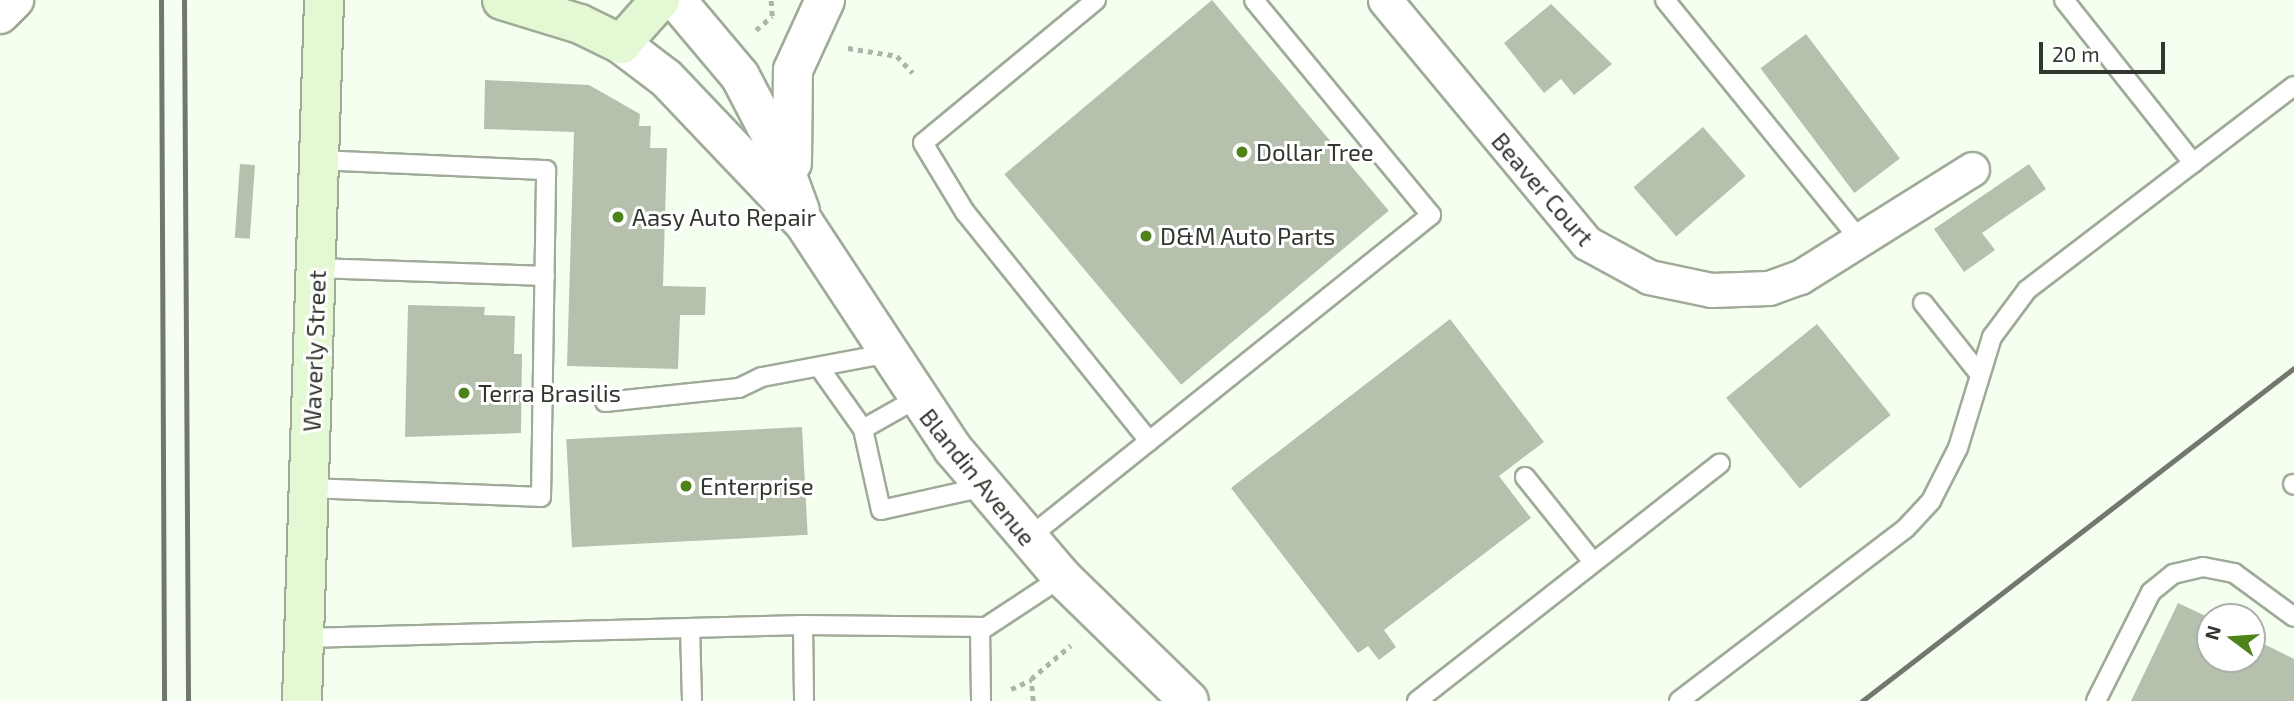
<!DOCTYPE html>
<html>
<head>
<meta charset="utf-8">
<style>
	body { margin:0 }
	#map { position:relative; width:2294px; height:701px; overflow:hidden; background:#f5ffef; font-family:"Exo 2",sans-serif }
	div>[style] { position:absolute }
	.building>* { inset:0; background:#b5c0ad; transform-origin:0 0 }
	.path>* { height:4.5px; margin-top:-2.25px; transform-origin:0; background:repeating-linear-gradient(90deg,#adb5a8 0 5px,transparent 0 10px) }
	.roads { filter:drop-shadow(2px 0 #9fab98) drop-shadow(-2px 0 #9fab98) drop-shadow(0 2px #9fab98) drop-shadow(0 -2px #9fab98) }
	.service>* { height:18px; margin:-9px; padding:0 9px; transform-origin:9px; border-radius:9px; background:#fff }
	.minor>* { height:33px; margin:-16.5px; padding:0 16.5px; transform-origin:16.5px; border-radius:16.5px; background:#fff }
	.tertiary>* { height:38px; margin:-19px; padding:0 19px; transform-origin:19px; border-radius:19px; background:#fff }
	.secondary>* { height:38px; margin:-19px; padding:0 19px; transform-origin:19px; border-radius:19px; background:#e4f8d4 }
	.rail>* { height:5px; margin:-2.5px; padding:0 2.5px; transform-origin:2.5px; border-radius:2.5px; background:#72786e }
	.dots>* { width:19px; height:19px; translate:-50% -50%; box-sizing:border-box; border:4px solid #fff; border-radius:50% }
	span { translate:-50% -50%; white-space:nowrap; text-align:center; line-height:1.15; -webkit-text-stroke:6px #fff; paint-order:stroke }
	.poi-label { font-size:24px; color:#31362e }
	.left { translate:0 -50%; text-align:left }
	.street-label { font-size:24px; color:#31362e }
	.north { position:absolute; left:2196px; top:603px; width:70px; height:70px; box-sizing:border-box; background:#fff; border:2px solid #adafab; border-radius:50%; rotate:286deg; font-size:19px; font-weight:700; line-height:28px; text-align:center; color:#31362e }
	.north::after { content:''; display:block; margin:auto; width:24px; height:32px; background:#4e831a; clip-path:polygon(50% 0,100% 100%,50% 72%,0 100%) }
	.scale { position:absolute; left:2039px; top:42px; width:126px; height:32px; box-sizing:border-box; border:4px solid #31362e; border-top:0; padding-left:9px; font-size:21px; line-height:24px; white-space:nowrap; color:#31362e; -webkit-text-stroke:5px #fff; paint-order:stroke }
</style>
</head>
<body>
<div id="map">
	<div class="building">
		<div style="left:1212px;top:0;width:275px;height:271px;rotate:50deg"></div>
		<div style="clip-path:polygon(1551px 4px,1612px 64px,1574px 95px,1561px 79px,1544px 93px,1504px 43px)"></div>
		<div style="left:1806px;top:34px;width:156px;height:57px;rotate:53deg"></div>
		<div style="clip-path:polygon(485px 80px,589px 85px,640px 114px,639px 126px,651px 126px,650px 148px,667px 148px,663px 286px,706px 287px,705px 315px,680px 315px,678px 369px,567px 366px,574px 132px,484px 129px)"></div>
		<div style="left:1703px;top:127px;width:65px;height:92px;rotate:49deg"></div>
		<div style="left:240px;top:164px;width:15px;height:74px;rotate:4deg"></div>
		<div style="clip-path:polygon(2029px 164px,2046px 189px,1982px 233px,1995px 250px,1964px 272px,1934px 229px)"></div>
		<div style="clip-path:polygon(408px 305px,485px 307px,484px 315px,515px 316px,514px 354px,522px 354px,521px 433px,405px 437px)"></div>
		<div style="clip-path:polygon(1450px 319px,1544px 442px,1499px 476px,1531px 518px,1384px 630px,1396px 647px,1379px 660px,1368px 646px,1358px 653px,1231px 488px)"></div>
		<div style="left:1817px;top:324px;width:117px;height:117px;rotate:51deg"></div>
		<div style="left:802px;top:427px;width:108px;height:236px;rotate:87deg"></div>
		<div style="clip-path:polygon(2178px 603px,2210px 618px,2210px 659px,2252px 659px,2252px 638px,2294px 659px,2294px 701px,2131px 701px)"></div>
	</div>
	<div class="path">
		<div style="left:756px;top:30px;width:21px;rotate:-41deg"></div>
		<div style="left:772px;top:16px;width:16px;rotate:-94deg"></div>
		<div style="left:848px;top:48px;width:50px;rotate:9.3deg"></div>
		<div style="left:897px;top:56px;width:23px;rotate:47deg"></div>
		<div style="left:1011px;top:689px;width:22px;rotate:-24deg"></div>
		<div style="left:1033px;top:701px;width:22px;rotate:-95deg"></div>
		<div style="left:1031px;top:679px;width:52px;rotate:-40.4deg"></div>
	</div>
	<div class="roads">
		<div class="service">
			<div style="left:1096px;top:0;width:224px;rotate:140.4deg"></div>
			<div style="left:923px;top:143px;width:81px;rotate:58.7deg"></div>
			<div style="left:965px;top:212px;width:294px;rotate:51.2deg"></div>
			<div style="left:1665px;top:0;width:309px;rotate:50.9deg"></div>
			<div style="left:2064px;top:0;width:208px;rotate:51.6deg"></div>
			<div style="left:317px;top:268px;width:228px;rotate:2deg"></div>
			<div style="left:1923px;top:303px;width:87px;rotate:51.5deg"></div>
			<div style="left:819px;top:367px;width:76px;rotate:54.6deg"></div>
			<div style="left:916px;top:399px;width:61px;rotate:150.5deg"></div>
			<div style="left:863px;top:429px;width:83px;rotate:77.5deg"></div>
			<div style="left:881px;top:510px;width:106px;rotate:-12.6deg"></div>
			<div style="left:605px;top:402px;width:135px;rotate:-6deg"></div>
			<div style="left:739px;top:388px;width:25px;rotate:-26deg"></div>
			<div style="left:762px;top:377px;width:125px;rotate:-10.6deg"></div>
			<div style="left:1525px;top:477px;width:109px;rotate:51.3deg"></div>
			<div style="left:2293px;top:484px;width:1px;rotate:45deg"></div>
			<div style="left:310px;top:488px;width:231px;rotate:2.2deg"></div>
			<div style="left:541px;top:497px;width:327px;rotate:-89.1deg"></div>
			<div style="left:546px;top:170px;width:226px;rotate:-177.5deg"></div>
			<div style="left:1027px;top:539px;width:518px;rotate:-38.73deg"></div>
			<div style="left:1431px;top:215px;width:278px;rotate:-129.5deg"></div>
			<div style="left:803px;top:625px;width:76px;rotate:89.2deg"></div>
			<div style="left:980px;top:627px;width:74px;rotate:89.2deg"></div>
			<div style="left:690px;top:628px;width:73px;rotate:88.4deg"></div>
			<div style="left:304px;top:638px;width:499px;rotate:-1.5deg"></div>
			<div style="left:803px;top:625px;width:183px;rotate:0.6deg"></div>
			<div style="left:986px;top:627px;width:91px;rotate:-33.3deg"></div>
			<div style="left:1417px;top:701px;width:385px;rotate:-38.1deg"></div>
			<div style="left:1679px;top:701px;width:285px;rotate:-37.3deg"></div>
			<div style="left:1906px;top:528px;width:37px;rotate:-47deg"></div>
			<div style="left:1931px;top:501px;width:59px;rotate:-63deg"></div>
			<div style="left:1958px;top:448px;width:116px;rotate:-73deg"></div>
			<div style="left:1992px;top:337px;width:59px;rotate:-53.3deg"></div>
			<div style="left:2027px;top:290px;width:336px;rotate:-37.4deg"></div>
			<div style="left:2096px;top:701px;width:122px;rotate:-63.2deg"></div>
			<div style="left:2151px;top:592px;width:28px;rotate:-39deg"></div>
			<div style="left:2173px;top:574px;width:31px;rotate:-13deg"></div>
			<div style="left:2203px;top:567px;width:32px;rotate:11deg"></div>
			<div style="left:2234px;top:573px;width:74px;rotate:36.3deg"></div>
		</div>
		<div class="minor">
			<div style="left:1385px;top:0;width:316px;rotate:50.3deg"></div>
			<div style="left:1587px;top:243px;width:71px;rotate:28.7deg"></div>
			<div style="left:1649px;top:277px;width:63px;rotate:11.8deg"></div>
			<div style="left:1711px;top:290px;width:58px;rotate:-2deg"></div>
			<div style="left:1769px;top:288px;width:33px;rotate:-20deg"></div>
			<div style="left:1800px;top:277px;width:203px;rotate:-32.1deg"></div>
		</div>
		<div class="tertiary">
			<div style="left:676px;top:0;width:99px;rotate:49.9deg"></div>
			<div style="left:740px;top:76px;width:76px;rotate:62.4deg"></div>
			<div style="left:775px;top:143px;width:72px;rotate:69.8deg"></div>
			<div style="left:0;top:14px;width:20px;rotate:-45deg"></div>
			<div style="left:621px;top:44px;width:56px;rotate:37.1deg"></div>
			<div style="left:666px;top:78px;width:200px;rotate:46.4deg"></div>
			<div style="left:804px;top:223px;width:271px;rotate:56.6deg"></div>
			<div style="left:953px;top:449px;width:168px;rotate:49.6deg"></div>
			<div style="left:1062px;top:577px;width:177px;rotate:44.3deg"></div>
			<div style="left:792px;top:163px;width:93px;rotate:-89.4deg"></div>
			<div style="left:793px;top:70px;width:77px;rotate:-65.4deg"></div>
		</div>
		<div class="secondary">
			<div style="left:502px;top:0;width:82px;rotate:17.1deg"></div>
			<div style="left:580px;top:24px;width:46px;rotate:26deg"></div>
			<div style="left:621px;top:44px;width:59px;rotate:-48.4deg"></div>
			<div style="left:302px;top:701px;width:701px;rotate:-88.2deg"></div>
		</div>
	</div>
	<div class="rail">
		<div style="left:161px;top:0;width:701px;rotate:89.75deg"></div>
		<div style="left:184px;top:0;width:701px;rotate:89.67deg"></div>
		<div style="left:1862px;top:701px;width:545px;rotate:-37.63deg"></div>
	</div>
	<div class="dots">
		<div style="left:1242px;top:152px;background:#4e831a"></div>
		<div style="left:618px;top:217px;background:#4e831a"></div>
		<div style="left:1146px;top:236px;background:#4e831a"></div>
		<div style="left:464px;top:393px;background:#4e831a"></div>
		<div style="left:686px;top:486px;background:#4e831a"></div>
	</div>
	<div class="poi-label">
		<span class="left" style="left:1256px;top:152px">Dollar Tree</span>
		<span class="left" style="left:632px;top:217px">Aasy Auto Repair</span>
		<span class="left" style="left:1160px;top:236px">D&amp;M Auto Parts</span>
		<span class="left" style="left:478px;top:393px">Terra Brasilis</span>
		<span class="left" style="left:700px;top:486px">Enterprise</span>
	</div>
	<div class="street-label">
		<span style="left:1543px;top:189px;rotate:49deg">Beaver Court</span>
		<span style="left:314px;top:351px;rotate:-88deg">Waverly Street</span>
		<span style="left:978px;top:477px;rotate:51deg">Blandin Avenue</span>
	</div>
	<div class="north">N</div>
	<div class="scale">20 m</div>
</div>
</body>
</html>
